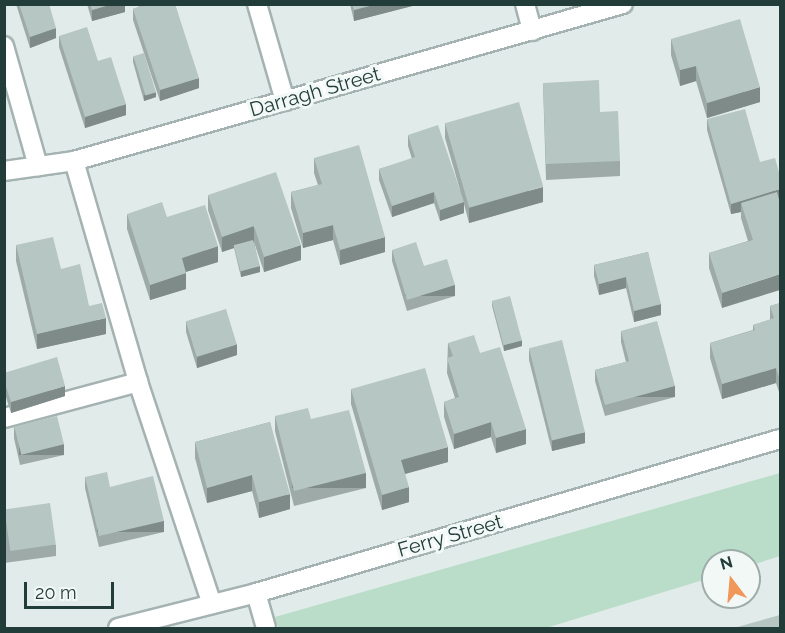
<!DOCTYPE html>
<html>
<head>
<meta charset="utf-8">
<style>
	body { margin:0 }
	#map { position:relative; width:785px; height:633px; overflow:hidden; background:#e1ebe9; font-family:Raleway,sans-serif }
	div>[style] { position:absolute }
	.green>* { inset:0; background:#baddc9 }
	.roads { filter:drop-shadow(2px 0 #a4b3b1) drop-shadow(-2px 0 #a4b3b1) drop-shadow(0 2px #a4b3b1) drop-shadow(0 -2px #a4b3b1) }
	.lane>* { height:18px; margin:-9px; padding:0 9px; transform-origin:9px; border-radius:9px; background:#fff }
	.street>* { height:18px; margin:-9px; padding:0 9px; transform-origin:9px; border-radius:9px; background:#fff }
	.wall>* { inset:0; background:#9daaa7 }
	.shaded-wall>* { inset:0; background:#7f8b88; transform-origin:0 0 }
	.building>* { inset:0; background:#b6c6c2; transform-origin:0 0 }
	span { translate:-50% -50%; white-space:nowrap; text-align:center; line-height:1.15; -webkit-text-stroke:6px #f1f8f6; paint-order:stroke }
	.street-label { font-size:20px; color:#223c39 }
	.frame { position:absolute; inset:0; border:6px solid #223c39; pointer-events:none }
	.north { position:absolute; left:701px; top:549px; width:60px; height:60px; box-sizing:border-box; background:#f1f8f6; border:2px solid #9eadaa; border-radius:50%; rotate:344deg; font-size:16px; font-weight:700; line-height:24px; text-align:center; color:#223c39 }
	.north::after { content:''; display:block; margin:auto; width:21px; height:27px; background:#f0985a; clip-path:polygon(50% 0,100% 100%,50% 72%,0 100%) }
	.scale { position:absolute; left:24px; top:582px; width:90px; height:27px; box-sizing:border-box; border:3px solid #223c39; border-top:0; padding-left:8px; font-size:18px; line-height:21px; white-space:nowrap; color:#223c39; -webkit-text-stroke:4px #f1f8f6; paint-order:stroke }
</style>
</head>
<body>
<div id="map">
	<div class="green">
		<div style="clip-path:polygon(780px 473px,780px 556px,749px 566px,749px 561px,713px 561px,713px 577px,546px 628px,278px 628px,275px 617px)"></div>
	</div>
	<div class="roads">
		<div class="lane">
			<div style="left:525px;top:4px;width:28px;rotate:75deg"></div>
			<div style="left:4px;top:46px;width:125px;rotate:74.2deg"></div>
			<div style="left:74px;top:161px;width:230px;rotate:73.8deg"></div>
			<div style="left:138px;top:382px;width:234px;rotate:71.6deg"></div>
			<div style="left:4px;top:418px;width:139px;rotate:-15deg"></div>
			<div style="left:256px;top:593px;width:36px;rotate:74deg"></div>
		</div>
		<div class="street">
			<div style="left:257px;top:4px;width:101px;rotate:73.9deg"></div>
			<div style="left:4px;top:171px;width:71px;rotate:-8.1deg"></div>
			<div style="left:74px;top:161px;width:571px;rotate:-15.96deg"></div>
			<div style="left:118px;top:628px;width:142px;rotate:-14.2deg"></div>
			<div style="left:256px;top:593px;width:546px;rotate:-16.38deg"></div>
		</div>
	</div>
	<div class="wall">
		<div style="clip-path:polygon(16px 4px,49px 4px,56px 38px,30px 48px)"></div>
		<div style="clip-path:polygon(87px 4px,125px 4px,125px 12px,92px 21px)"></div>
		<div style="clip-path:polygon(138px 4px,175px 4px,199px 88px,160px 101px,133px 20px,133px 9px,139px 7px)"></div>
		<div style="clip-path:polygon(350px 4px,420px 4px,354px 21px)"></div>
		<div style="clip-path:polygon(59px 36px,98px 61px,126px 115px,85px 128px,59px 47px)"></div>
		<div style="clip-path:polygon(671px 39px,760px 102px,707px 118px,696px 81px,680px 86px,671px 55px)"></div>
		<div style="clip-path:polygon(133px 56px,156px 97px,144px 101px,133px 62px)"></div>
		<div style="clip-path:polygon(543px 83px,620px 161px,620px 176px,546px 180px)"></div>
		<div style="clip-path:polygon(707px 119px,760px 162px,780px 200px,722px 308px,709px 268px,709px 253px,748px 241px,741px 218px,741px 212px,731px 214px,707px 130px)"></div>
		<div style="clip-path:polygon(445px 123px,543px 202px,469px 223px,464px 204px,464px 213px,440px 221px,434px 203px,392px 217px,379px 180px,379px 169px,412px 159px,408px 146px,408px 135px,460px 190px,445px 138px)"></div>
		<div style="clip-path:polygon(314px 158px,385px 252px,340px 265px,333px 240px,303px 248px,291px 208px,291px 192px,318px 185px,314px 173px)"></div>
		<div style="clip-path:polygon(208px 195px,301px 260px,264px 272px,254px 242px,260px 272px,241px 277px,234px 248px,222px 252px,208px 210px)"></div>
		<div style="clip-path:polygon(127px 214px,167px 217px,218px 262px,186px 272px,186px 289px,150px 300px,127px 229px)"></div>
		<div style="clip-path:polygon(16px 245px,61px 269px,89px 306px,106px 334px,37px 349px,16px 261px)"></div>
		<div style="clip-path:polygon(392px 250px,424px 266px,455px 296px,407px 311px,392px 261px)"></div>
		<div style="clip-path:polygon(648px 252px,661px 315px,634px 322px,626px 288px,599px 295px,594px 276px,594px 265px)"></div>
		<div style="clip-path:polygon(492px 301px,522px 346px,504px 351px,492px 306px)"></div>
		<div style="clip-path:polygon(780px 303px,780px 392px,779px 392px,776px 383px,722px 399px,710px 358px,710px 343px,753px 330px,753px 325px,770px 320px,770px 306px)"></div>
		<div style="clip-path:polygon(186px 321px,237px 355px,197px 368px,186px 332px)"></div>
		<div style="clip-path:polygon(621px 331px,675px 397px,605px 416px,595px 381px,595px 370px,626px 362px,621px 342px)"></div>
		<div style="clip-path:polygon(448px 343px,480px 353px,526px 444px,496px 453px,491px 437px,454px 449px,444px 417px,444px 402px,455px 398px,447px 373px)"></div>
		<div style="clip-path:polygon(529px 349px,585px 443px,552px 451px,529px 360px)"></div>
		<div style="clip-path:polygon(4px 373px,65px 396px,11px 413px,4px 391px)"></div>
		<div style="clip-path:polygon(351px 389px,448px 462px,405px 474px,409px 502px,382px 510px,351px 404px)"></div>
		<div style="clip-path:polygon(275px 416px,311px 419px,366px 488px,294px 506px,275px 431px)"></div>
		<div style="clip-path:polygon(270px 422px,290px 509px,259px 518px,252px 491px,207px 503px,195px 458px,195px 442px)"></div>
		<div style="clip-path:polygon(14px 427px,64px 455px,20px 465px,14px 438px)"></div>
		<div style="clip-path:polygon(85px 477px,110px 487px,164px 532px,99px 547px,85px 488px)"></div>
		<div style="clip-path:polygon(4px 509px,56px 545px,56px 556px,4px 563px)"></div>
	</div>
	<div class="shaded-wall">
		<div style="clip-path:polygon(113px 4px,125px 4px,125px 12px,92px 21px,92px 10px)"></div>
		<div style="clip-path:polygon(377px 4px,420px 4px,354px 21px,354px 10px)"></div>
		<div style="clip-path:polygon(56px 28px,56px 38px,30px 48px,30px 37px)"></div>
		<div style="clip-path:polygon(696px 66px,696px 81px,680px 86px,680px 70px)"></div>
		<div style="clip-path:polygon(199px 78px,199px 88px,160px 101px,160px 90px)"></div>
		<div style="clip-path:polygon(760px 87px,760px 102px,707px 118px,707px 103px)"></div>
		<div style="clip-path:polygon(156px 92px,156px 97px,144px 101px,144px 95px)"></div>
		<div style="clip-path:polygon(126px 104px,126px 115px,85px 128px,85px 117px)"></div>
		<div style="clip-path:polygon(543px 187px,543px 202px,469px 223px,469px 207px)"></div>
		<div style="clip-path:polygon(780px 189px,780px 200px,744px 211px,741px 203px,741px 212px,731px 214px,731px 204px)"></div>
		<div style="clip-path:polygon(434px 192px,434px 203px,392px 217px,392px 206px)"></div>
		<div style="clip-path:polygon(464px 202px,464px 213px,440px 221px,440px 210px)"></div>
		<div style="clip-path:polygon(333px 225px,333px 240px,303px 248px,303px 233px)"></div>
		<div style="clip-path:polygon(254px 226px,254px 242px,234px 245px,234px 248px,222px 252px,222px 237px)"></div>
		<div style="clip-path:polygon(385px 237px,385px 252px,340px 265px,340px 250px)"></div>
		<div style="clip-path:polygon(301px 245px,301px 260px,264px 272px,264px 257px)"></div>
		<div style="clip-path:polygon(218px 246px,218px 262px,182px 273px,182px 258px)"></div>
		<div style="clip-path:polygon(260px 266px,260px 272px,241px 277px,241px 271px)"></div>
		<div style="clip-path:polygon(186px 273px,186px 289px,150px 300px,150px 285px)"></div>
		<div style="clip-path:polygon(780px 274px,780px 290px,722px 308px,722px 293px)"></div>
		<div style="clip-path:polygon(626px 277px,626px 288px,599px 295px,599px 284px)"></div>
		<div style="left:455px;top:285px;width:11px;height:50px;rotate:90deg"></div>
		<div style="clip-path:polygon(661px 304px,661px 315px,634px 322px,634px 311px)"></div>
		<div style="clip-path:polygon(106px 318px,106px 334px,37px 349px,37px 334px)"></div>
		<div style="clip-path:polygon(522px 340px,522px 346px,504px 351px,504px 345px)"></div>
		<div style="clip-path:polygon(237px 344px,237px 355px,197px 368px,197px 357px)"></div>
		<div style="clip-path:polygon(776px 368px,776px 383px,722px 399px,722px 384px)"></div>
		<div style="left:779px;top:377px;width:1px;height:15px"></div>
		<div style="clip-path:polygon(65px 386px,65px 396px,11px 413px,11px 402px)"></div>
		<div style="left:675px;top:386px;width:11px;height:73px;rotate:90deg"></div>
		<div style="clip-path:polygon(491px 422px,491px 437px,454px 449px,454px 434px)"></div>
		<div style="clip-path:polygon(526px 429px,526px 444px,496px 453px,496px 438px)"></div>
		<div style="clip-path:polygon(585px 432px,585px 443px,552px 451px,552px 440px)"></div>
		<div style="left:64px;top:444px;width:11px;height:45px;rotate:90deg"></div>
		<div style="clip-path:polygon(448px 447px,448px 462px,401px 475px,401px 460px)"></div>
		<div style="left:366px;top:473px;width:15px;height:74px;rotate:90deg"></div>
		<div style="clip-path:polygon(252px 475px,252px 491px,207px 503px,207px 488px)"></div>
		<div style="clip-path:polygon(409px 487px,409px 502px,382px 510px,382px 495px)"></div>
		<div style="clip-path:polygon(290px 494px,290px 509px,259px 518px,259px 502px)"></div>
		<div style="left:164px;top:521px;width:11px;height:67px;rotate:90deg"></div>
	</div>
	<div class="building">
		<div style="clip-path:polygon(19px 4px,49px 4px,56px 28px,30px 37px)"></div>
		<div style="clip-path:polygon(90px 4px,113px 4px,92px 10px)"></div>
		<div style="clip-path:polygon(146px 4px,175px 4px,199px 78px,160px 90px,133px 9px)"></div>
		<div style="clip-path:polygon(352px 4px,377px 4px,354px 10px)"></div>
		<div style="clip-path:polygon(740px 19px,760px 87px,707px 103px,696px 66px,680px 70px,671px 39px)"></div>
		<div style="clip-path:polygon(87px 27px,98px 61px,111px 57px,126px 104px,85px 117px,59px 36px)"></div>
		<div style="left:144px;top:53px;width:41px;height:11px;rotate:73deg"></div>
		<div style="clip-path:polygon(599px 80px,600px 112px,618px 111px,620px 161px,546px 164px,543px 83px)"></div>
		<div style="left:519px;top:102px;width:88px;height:77px;rotate:74deg"></div>
		<div style="clip-path:polygon(745px 109px,760px 162px,775px 158px,780px 176px,780px 189px,731px 204px,707px 119px)"></div>
		<div style="clip-path:polygon(438px 125px,464px 202px,440px 210px,434px 192px,392px 206px,379px 169px,415px 157px,408px 135px)"></div>
		<div style="clip-path:polygon(359px 145px,385px 237px,340px 250px,333px 225px,303px 233px,291px 192px,322px 184px,314px 158px)"></div>
		<div style="clip-path:polygon(276px 172px,301px 245px,264px 257px,254px 226px,222px 237px,208px 195px)"></div>
		<div style="clip-path:polygon(777px 192px,780px 203px,780px 274px,722px 293px,709px 253px,753px 240px,741px 203px)"></div>
		<div style="clip-path:polygon(162px 202px,167px 217px,205px 205px,218px 246px,182px 258px,186px 273px,150px 285px,127px 214px)"></div>
		<div style="clip-path:polygon(53px 237px,61px 269px,80px 264px,89px 306px,102px 303px,106px 318px,37px 334px,16px 245px)"></div>
		<div style="left:253px;top:240px;width:27px;height:20px;rotate:75deg"></div>
		<div style="clip-path:polygon(416px 242px,424px 266px,447px 259px,455px 285px,407px 300px,392px 250px)"></div>
		<div style="clip-path:polygon(648px 252px,661px 304px,634px 311px,626px 277px,599px 284px,594px 265px)"></div>
		<div style="left:510px;top:296px;width:46px;height:19px;rotate:75deg"></div>
		<div style="clip-path:polygon(780px 303px,780px 377px,779px 377px,776px 368px,722px 384px,710px 343px,755px 330px,753px 325px,774px 318px,770px 306px)"></div>
		<div style="left:226px;top:309px;width:37px;height:42px;rotate:73deg"></div>
		<div style="clip-path:polygon(657px 321px,675px 386px,605px 405px,595px 370px,629px 361px,621px 331px)"></div>
		<div style="clip-path:polygon(474px 335px,480px 353px,500px 347px,526px 429px,496px 438px,491px 422px,454px 434px,444px 402px,459px 397px,447px 358px,453px 356px,448px 343px)"></div>
		<div style="left:562px;top:340px;width:95px;height:34px;rotate:76deg"></div>
		<div style="clip-path:polygon(57px 357px,65px 386px,11px 402px,4px 380px,4px 373px)"></div>
		<div style="clip-path:polygon(425px 368px,448px 447px,401px 460px,409px 487px,382px 495px,351px 389px)"></div>
		<div style="clip-path:polygon(308px 408px,311px 419px,349px 410px,366px 473px,294px 491px,275px 416px)"></div>
		<div style="left:57px;top:416px;width:29px;height:44px;rotate:76deg"></div>
		<div style="clip-path:polygon(270px 422px,290px 494px,259px 502px,252px 475px,207px 488px,195px 442px)"></div>
		<div style="clip-path:polygon(107px 472px,110px 487px,153px 476px,164px 521px,99px 536px,85px 477px)"></div>
		<div style="left:50px;top:503px;width:42px;height:46px;rotate:82deg"></div>
		<div style="clip-path:polygon(780px 615px,780px 628px,734px 628px)"></div>
	</div>
	<div class="street-label">
		<span style="left:315px;top:92px;rotate:-16deg">Darragh Street</span>
		<span style="left:450px;top:536px;rotate:-16deg">Ferry Street</span>
	</div>
	<div class="frame"></div>
	<div class="north">N</div>
	<div class="scale">20 m</div>
</div>
</body>
</html>
